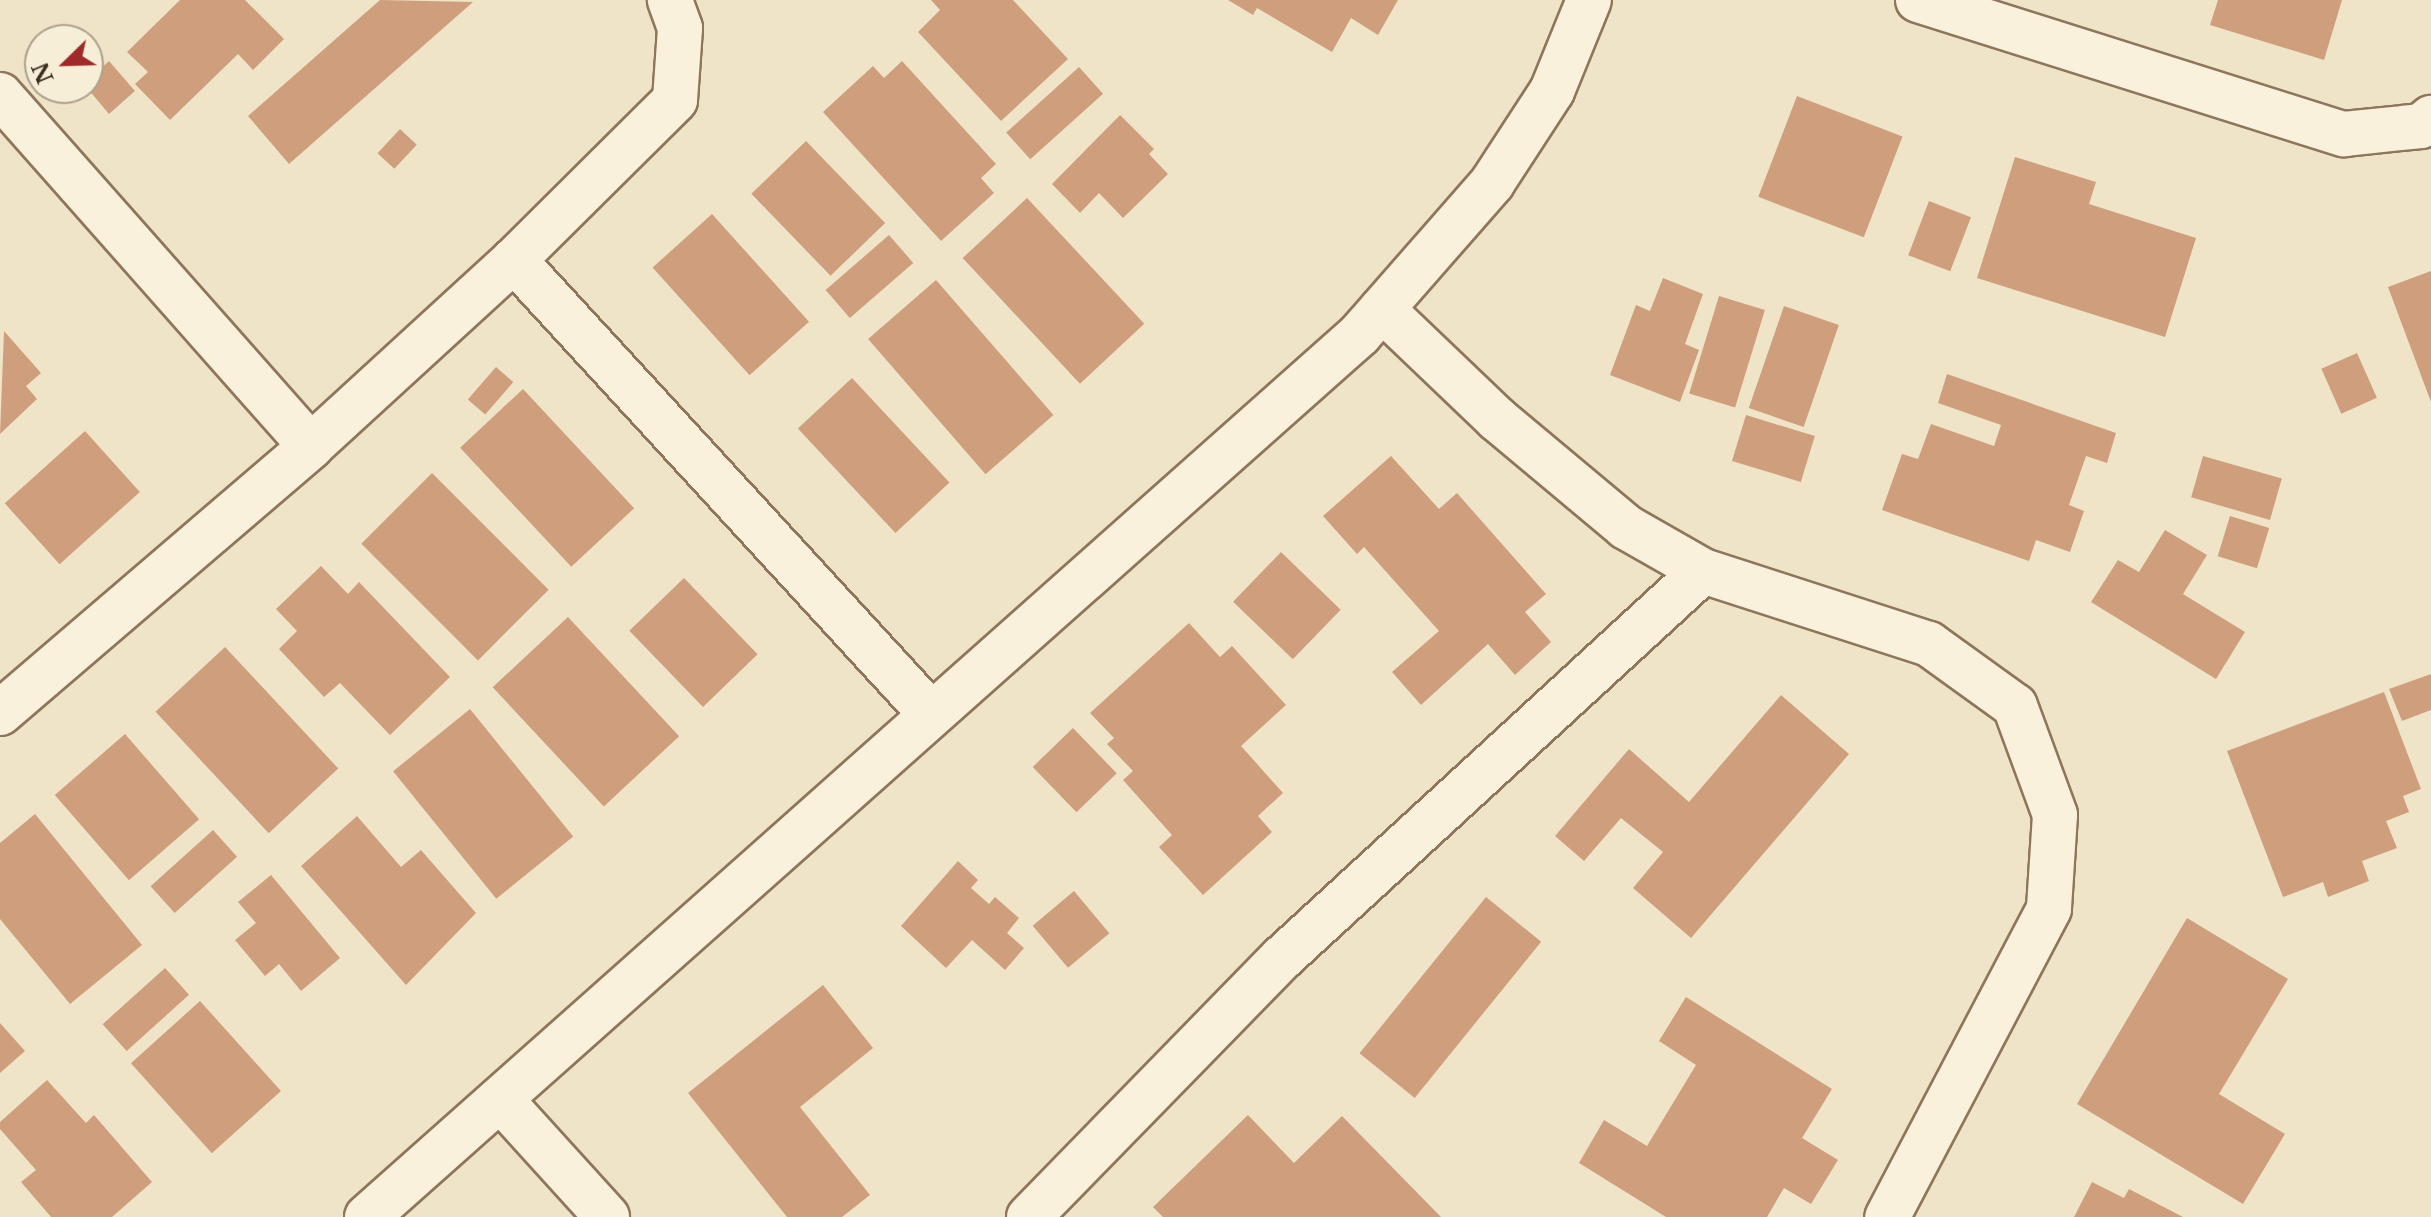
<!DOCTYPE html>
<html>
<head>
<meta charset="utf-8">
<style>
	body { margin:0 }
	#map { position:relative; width:2431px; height:1217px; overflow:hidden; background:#f0e4c8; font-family:"Libre Baskerville",serif }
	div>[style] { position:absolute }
	.building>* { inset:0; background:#cf9f7d; transform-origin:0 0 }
	.roads { filter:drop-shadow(2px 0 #8d765c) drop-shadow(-2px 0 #8d765c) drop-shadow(0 2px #8d765c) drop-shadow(0 -2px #8d765c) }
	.street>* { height:44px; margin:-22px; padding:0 22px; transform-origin:22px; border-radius:22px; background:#faf1dc }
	span { translate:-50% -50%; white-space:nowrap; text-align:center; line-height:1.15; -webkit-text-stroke:6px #f7eed8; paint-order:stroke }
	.north { position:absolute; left:24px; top:24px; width:80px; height:80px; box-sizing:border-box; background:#f7eed8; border:2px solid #ada18e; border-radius:50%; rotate:247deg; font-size:22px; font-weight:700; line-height:32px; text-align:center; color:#3d2e20 }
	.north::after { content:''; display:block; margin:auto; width:28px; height:36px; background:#9e2a2b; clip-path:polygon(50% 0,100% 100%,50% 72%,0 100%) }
</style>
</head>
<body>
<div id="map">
	<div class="building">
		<div style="clip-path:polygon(180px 0,245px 0,284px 39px,253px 70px,238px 54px,170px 120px,135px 84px,148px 72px,127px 52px)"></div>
		<div style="clip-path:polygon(380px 0,473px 2px,289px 164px,248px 116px)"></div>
		<div style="clip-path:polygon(931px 0,1013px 0,1068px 59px,1001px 121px,918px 32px,940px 10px)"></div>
		<div style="clip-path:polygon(1228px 0,1398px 0,1378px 35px,1351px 18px,1332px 52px,1257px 8px,1253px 15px)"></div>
		<div style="clip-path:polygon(2218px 0,2342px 0,2324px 60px,2210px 25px)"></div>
		<div style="clip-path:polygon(109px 61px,135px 91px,109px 114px,88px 89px,88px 80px)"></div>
		<div style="clip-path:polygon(902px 61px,996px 164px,981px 178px,994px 193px,941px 241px,823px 112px,873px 66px,884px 78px)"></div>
		<div style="left:1079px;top:67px;width:36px;height:98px;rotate:48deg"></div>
		<div style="left:1797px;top:96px;width:113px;height:108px;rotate:21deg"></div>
		<div style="clip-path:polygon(1120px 115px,1154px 149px,1149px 154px,1168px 174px,1123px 218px,1099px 193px,1080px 213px,1052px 184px)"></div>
		<div style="left:400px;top:129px;width:23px;height:33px;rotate:43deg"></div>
		<div style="left:806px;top:141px;width:114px;height:76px;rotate:46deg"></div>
		<div style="clip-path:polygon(2015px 157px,2096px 182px,2089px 204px,2196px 238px,2165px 337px,1977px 278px)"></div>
		<div style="left:1027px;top:198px;width:172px;height:88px;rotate:47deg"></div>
		<div style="left:1929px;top:201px;width:45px;height:58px;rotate:21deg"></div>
		<div style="left:712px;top:214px;width:145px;height:80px;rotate:48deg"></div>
		<div style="left:889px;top:235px;width:37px;height:84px;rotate:49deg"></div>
		<div style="clip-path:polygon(2431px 271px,2431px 402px,2388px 287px)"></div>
		<div style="clip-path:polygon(1663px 278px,1703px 294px,1685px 344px,1699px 350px,1680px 402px,1610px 375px,1636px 305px,1650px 311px)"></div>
		<div style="left:936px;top:280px;width:179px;height:90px;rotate:49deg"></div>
		<div style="left:1719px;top:296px;width:48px;height:102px;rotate:17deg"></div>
		<div style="left:1784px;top:306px;width:58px;height:108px;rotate:19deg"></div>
		<div style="clip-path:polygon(4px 331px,41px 373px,26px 386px,37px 399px,0 434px)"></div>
		<div style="left:2357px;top:353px;width:49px;height:39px;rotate:66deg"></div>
		<div style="left:496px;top:367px;width:23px;height:43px;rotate:41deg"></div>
		<div style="clip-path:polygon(1947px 374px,2116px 433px,2107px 463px,2086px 456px,2069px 505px,2084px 511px,2070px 552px,2036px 540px,2029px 561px,1882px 510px,1902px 454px,1918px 459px,1931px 424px,1994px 446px,2001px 425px,1938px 403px)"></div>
		<div style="left:852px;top:378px;width:143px;height:74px;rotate:47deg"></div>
		<div style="left:523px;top:389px;width:163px;height:86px;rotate:47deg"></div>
		<div style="left:1746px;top:415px;width:72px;height:48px;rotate:17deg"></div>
		<div style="left:85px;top:431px;width:82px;height:108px;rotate:48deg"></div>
		<div style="clip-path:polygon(1391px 456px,1439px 509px,1457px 493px,1546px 594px,1525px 612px,1551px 642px,1515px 675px,1488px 644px,1421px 705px,1392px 672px,1439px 631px,1364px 547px,1357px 554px,1323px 516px)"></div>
		<div style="left:2203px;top:456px;width:82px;height:43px;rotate:16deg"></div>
		<div style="left:432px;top:473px;width:165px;height:100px;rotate:45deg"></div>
		<div style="left:2230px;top:516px;width:41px;height:42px;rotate:17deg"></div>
		<div style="clip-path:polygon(2165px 530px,2207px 555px,2183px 594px,2245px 632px,2216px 679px,2091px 602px,2118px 560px,2139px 572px)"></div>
		<div style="left:1281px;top:552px;width:83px;height:69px;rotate:44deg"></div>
		<div style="clip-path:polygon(321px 566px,348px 594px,359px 582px,450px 677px,390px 735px,340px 683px,324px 697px,279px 649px,297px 631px,276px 609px)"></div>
		<div style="left:684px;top:578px;width:106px;height:76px;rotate:46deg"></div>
		<div style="left:568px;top:617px;width:163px;height:103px;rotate:47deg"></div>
		<div style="clip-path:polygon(1189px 623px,1220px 657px,1232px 646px,1286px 705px,1241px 746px,1283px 793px,1258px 816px,1272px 832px,1203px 895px,1159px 847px,1172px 835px,1123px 780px,1133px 771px,1107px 744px,1114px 738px,1090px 713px)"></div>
		<div style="left:225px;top:647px;width:166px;height:95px;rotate:47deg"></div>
		<div style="clip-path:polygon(2431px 674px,2431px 710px,2402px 721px,2389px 689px)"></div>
		<div style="clip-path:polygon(2384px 692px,2421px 789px,2403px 796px,2409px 812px,2386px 821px,2397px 848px,2362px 861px,2369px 881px,2328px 897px,2323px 882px,2283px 897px,2227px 751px)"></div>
		<div style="clip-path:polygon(1781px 695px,1849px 754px,1691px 938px,1633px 888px,1663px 852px,1621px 818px,1584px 861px,1555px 836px,1629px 749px,1689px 802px)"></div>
		<div style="left:470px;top:709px;width:164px;height:99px;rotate:51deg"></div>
		<div style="left:1073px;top:728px;width:63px;height:56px;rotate:46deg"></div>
		<div style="left:125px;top:734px;width:113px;height:93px;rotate:49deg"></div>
		<div style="clip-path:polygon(35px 814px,142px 945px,70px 1004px,0 919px,0 843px)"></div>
		<div style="clip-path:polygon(357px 816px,401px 867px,421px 850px,476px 913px,406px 985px,301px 866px)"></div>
		<div style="left:213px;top:830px;width:36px;height:84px;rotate:48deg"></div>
		<div style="clip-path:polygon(958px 861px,978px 880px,971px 888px,989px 904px,995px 897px,1019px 918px,1007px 933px,1024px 948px,1005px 970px,972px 940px,946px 968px,901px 926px)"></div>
		<div style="clip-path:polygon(271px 875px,340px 958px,301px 991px,279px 964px,265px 976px,235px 940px,256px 923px,238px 902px)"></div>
		<div style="left:1074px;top:891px;width:55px;height:54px;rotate:50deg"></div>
		<div style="left:1486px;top:897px;width:71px;height:201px;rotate:39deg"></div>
		<div style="clip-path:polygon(2187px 918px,2288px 979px,2219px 1094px,2285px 1134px,2243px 1204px,2077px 1104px)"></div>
		<div style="left:165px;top:968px;width:36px;height:84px;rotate:48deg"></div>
		<div style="clip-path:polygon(823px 985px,873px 1048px,800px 1107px,870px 1195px,842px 1217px,787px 1217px,688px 1093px)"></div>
		<div style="clip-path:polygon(1686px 997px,1832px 1089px,1802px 1138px,1838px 1160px,1811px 1204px,1784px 1188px,1767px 1217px,1666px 1217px,1579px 1163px,1604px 1120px,1647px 1146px,1696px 1065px,1659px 1041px)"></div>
		<div style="left:200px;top:1001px;width:121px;height:93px;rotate:48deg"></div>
		<div style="clip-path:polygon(0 1023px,25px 1051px,0 1073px)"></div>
		<div style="clip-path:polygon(47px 1080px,86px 1123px,94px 1115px,152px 1182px,112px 1217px,51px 1217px,21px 1182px,36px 1170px,0 1129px,0 1122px)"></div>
		<div style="clip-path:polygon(1248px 1115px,1294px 1163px,1342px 1116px,1441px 1217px,1163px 1217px,1153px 1207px)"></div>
		<div style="clip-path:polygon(2092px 1182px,2124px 1198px,2129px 1189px,2183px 1217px,2074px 1217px)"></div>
	</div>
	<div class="roads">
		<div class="street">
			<div style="left:1918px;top:0;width:447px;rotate:17.5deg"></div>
			<div style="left:2344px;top:134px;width:77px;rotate:-5.9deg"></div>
			<div style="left:2421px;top:126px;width:13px;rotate:-39deg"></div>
			<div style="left:0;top:95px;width:469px;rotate:48.5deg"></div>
			<div style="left:514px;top:260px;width:615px;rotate:47.44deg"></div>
			<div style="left:1382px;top:309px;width:159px;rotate:43.7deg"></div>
			<div style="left:1497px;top:419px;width:168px;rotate:39.9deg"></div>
			<div style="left:1626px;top:527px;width:89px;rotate:29.7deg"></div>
			<div style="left:1703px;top:571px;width:237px;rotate:17.9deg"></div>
			<div style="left:1929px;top:644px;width:106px;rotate:35.8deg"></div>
			<div style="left:2015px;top:706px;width:116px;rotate:69.8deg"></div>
			<div style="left:2055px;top:815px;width:94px;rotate:93.7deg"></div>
			<div style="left:2049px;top:909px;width:348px;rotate:117.7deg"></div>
			<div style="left:0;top:713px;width:410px;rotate:-40.6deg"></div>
			<div style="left:311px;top:446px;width:275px;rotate:-42.5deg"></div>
			<div style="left:514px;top:260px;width:227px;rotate:-44.8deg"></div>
			<div style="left:675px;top:100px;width:72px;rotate:-86deg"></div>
			<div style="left:680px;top:28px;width:30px;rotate:-110deg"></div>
			<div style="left:501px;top:1100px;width:158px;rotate:47.8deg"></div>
			<div style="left:367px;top:1217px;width:1329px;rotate:-41.64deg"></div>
			<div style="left:1360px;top:334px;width:201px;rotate:-48.8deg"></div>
			<div style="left:1492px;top:183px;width:110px;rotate:-56.9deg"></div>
			<div style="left:1552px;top:91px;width:98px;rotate:-67.9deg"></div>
			<div style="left:1029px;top:1217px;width:363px;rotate:-45.7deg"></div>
			<div style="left:1283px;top:957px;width:570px;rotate:-42.58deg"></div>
		</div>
	</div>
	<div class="north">N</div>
</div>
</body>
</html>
